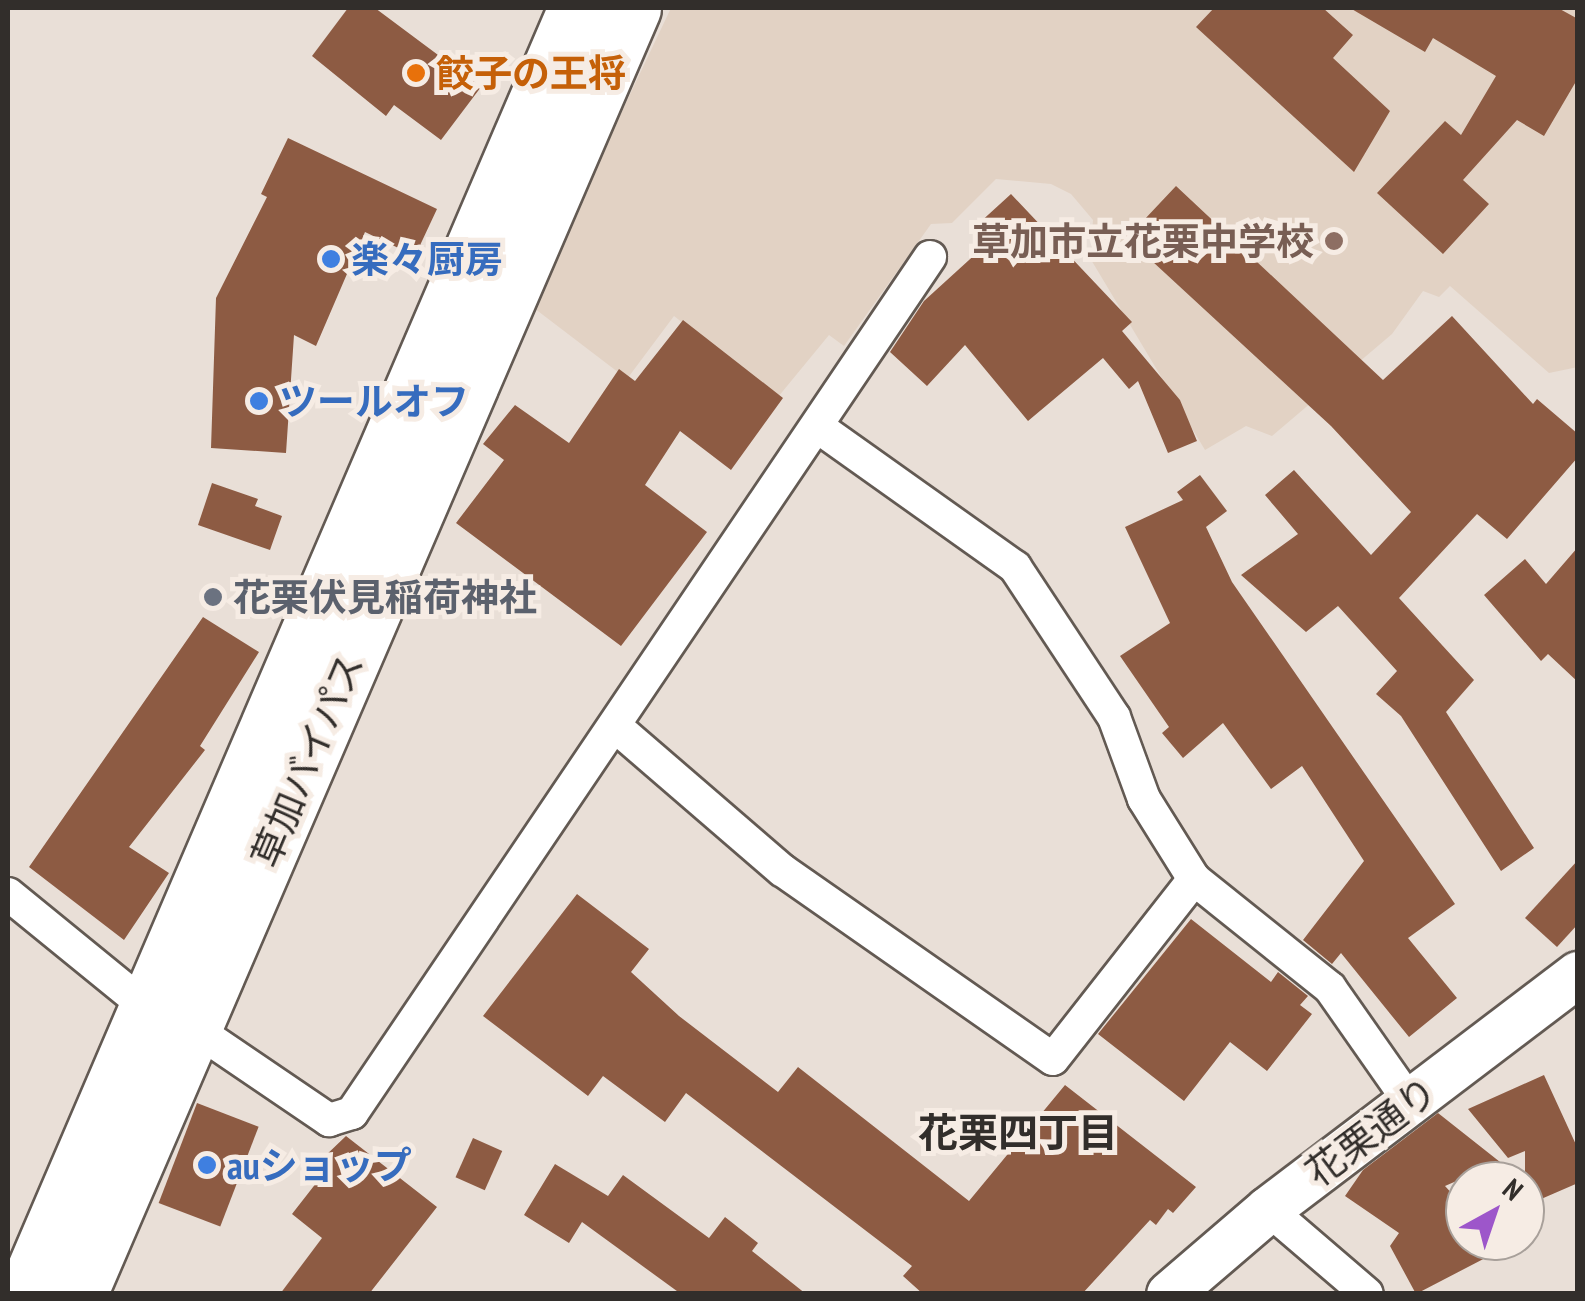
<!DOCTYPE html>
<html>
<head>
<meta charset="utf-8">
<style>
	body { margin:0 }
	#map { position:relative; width:1585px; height:1301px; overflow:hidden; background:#e9dfd7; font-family:"PT Sans Narrow","Noto Sans JP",sans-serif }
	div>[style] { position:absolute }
	.built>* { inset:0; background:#e2d2c4 }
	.building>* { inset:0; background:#8d5b43; transform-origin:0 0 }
	.roads { filter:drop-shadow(2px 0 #635a53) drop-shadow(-2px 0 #635a53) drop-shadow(0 2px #635a53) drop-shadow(0 -2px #635a53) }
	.street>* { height:32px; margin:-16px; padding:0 16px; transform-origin:16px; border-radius:16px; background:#fff }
	.secondary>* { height:45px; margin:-22.5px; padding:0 22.5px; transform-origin:22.5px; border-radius:22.5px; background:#fff }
	.highway>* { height:55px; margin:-27.5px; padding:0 27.5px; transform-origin:27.5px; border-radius:27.5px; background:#fff }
	.dots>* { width:28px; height:28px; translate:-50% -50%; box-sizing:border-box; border:5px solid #f6ece4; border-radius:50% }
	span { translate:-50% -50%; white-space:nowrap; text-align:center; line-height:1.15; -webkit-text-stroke:10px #f6ece4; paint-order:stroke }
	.food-label { font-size:38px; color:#c56008; font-weight:700 }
	.left { translate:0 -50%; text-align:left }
	.education-label { font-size:38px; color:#785e54; font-weight:700 }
	.right { translate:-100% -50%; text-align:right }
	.shop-label { font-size:38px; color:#366cbe; font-weight:700 }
	.worship-label { font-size:38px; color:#5b616d; font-weight:700 }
	.street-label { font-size:38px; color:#322e2b }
	.neighbourhood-label { font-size:40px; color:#322e2b; font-weight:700 }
	.frame { position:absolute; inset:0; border:10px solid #322e2b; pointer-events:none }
	.north { position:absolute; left:1445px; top:1161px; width:100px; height:100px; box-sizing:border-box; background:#f6ece4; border:2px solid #a8a09a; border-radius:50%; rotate:40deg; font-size:28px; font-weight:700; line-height:40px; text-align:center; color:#322e2b }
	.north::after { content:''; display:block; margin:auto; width:35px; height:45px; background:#9d56ca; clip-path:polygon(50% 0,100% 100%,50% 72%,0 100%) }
</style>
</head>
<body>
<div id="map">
	<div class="built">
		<div style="clip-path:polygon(671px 8px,1577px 8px,1578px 367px,1549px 373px,1450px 286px,1439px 297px,1423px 291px,1392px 334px,1272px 436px,1246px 426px,1205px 450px,1090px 258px,1093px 220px,1071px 194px,1051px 184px,996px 179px,952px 223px,931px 224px,844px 346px,829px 335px,778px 397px,674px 316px,627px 379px,530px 305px)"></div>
	</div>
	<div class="building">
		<div style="clip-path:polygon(348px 8px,375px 8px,481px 87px,441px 140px,394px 105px,386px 116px,312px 56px)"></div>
		<div style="clip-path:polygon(1214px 8px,1323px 8px,1353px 35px,1333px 58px,1390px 111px,1354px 172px,1196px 27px)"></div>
		<div style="clip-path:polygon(1350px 8px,1558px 8px,1578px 19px,1578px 78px,1544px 136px,1517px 120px,1463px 180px,1489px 204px,1443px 254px,1377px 193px,1445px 121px,1461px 135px,1496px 76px,1433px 38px,1425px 52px)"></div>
		<div style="clip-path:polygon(288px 138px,437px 209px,415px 256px,365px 232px,316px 346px,294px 335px,286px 453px,211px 448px,216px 298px,267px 197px,261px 194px)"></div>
		<div style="clip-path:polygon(1176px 186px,1383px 380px,1452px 316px,1533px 404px,1537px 399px,1578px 434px,1578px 457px,1507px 539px,1477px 514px,1399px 598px,1474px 680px,1446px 712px,1534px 848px,1501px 871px,1401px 716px,1376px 694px,1397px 671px,1338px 606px,1306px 632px,1241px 575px,1298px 534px,1265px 495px,1294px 470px,1371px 555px,1411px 512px,1331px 426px,1127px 238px)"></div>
		<div style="clip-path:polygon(1011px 194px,1132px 322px,1122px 331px,1180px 400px,1197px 441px,1168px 453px,1138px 381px,1129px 389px,1103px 358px,1028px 421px,965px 345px,927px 386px,890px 352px,924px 301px,991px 240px,977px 225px)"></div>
		<div style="clip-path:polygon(683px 320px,783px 398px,731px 470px,680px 431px,645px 485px,707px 532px,621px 646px,456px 523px,504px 460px,483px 444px,515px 405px,569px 443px,619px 369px,635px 381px)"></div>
		<div style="clip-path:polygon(1200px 475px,1227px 511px,1206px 527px,1232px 582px,1455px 904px,1408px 938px,1457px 998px,1409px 1037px,1341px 953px,1332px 964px,1303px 940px,1364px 861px,1302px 766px,1271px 789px,1223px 723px,1183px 758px,1162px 733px,1169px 727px,1120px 656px,1170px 623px,1125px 527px,1183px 500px,1177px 492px)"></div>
		<div style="clip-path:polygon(212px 483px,258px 499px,255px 506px,282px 516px,270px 550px,198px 525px)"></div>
		<div style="clip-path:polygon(1578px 547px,1578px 682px,1548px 654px,1541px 661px,1484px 595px,1525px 559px,1546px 584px)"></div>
		<div style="clip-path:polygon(203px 617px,259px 652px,200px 746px,205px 750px,129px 847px,169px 873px,124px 940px,29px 867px)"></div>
		<div style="clip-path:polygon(1578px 860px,1578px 924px,1557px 947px,1525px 918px)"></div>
		<div style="clip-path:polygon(577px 894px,649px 949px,631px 972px,679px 1016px,778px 1092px,798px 1067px,969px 1201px,1065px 1085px,1196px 1187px,1173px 1213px,1168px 1209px,1156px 1225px,1150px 1220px,1082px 1294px,923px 1294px,903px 1276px,912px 1266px,686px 1093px,665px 1122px,603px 1076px,588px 1096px,483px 1016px)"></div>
		<div style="clip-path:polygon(1191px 919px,1271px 982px,1278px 972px,1308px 996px,1300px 1005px,1312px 1014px,1267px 1071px,1230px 1042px,1184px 1101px,1098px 1034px)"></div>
		<div style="clip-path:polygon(1544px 1075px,1578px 1149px,1578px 1183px,1525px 1206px,1525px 1151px,1508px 1158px,1468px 1109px)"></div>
		<div style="left:197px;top:1103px;width:66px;height:107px;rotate:21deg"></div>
		<div style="clip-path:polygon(1438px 1113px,1500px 1162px,1445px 1186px,1465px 1208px,1465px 1241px,1518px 1241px,1416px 1294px,1390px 1246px,1399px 1233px,1345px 1196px,1363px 1170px)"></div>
		<div style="clip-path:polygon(346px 1136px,437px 1207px,369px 1294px,280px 1294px,322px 1238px,292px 1214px,331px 1164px,323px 1158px)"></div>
		<div style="left:473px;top:1138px;width:32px;height:43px;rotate:24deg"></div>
		<div style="clip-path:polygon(555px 1164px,608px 1196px,623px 1175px,709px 1238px,725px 1217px,758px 1243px,752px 1251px,806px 1294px,681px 1294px,582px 1222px,569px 1243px,524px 1215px)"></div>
	</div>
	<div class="roads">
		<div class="street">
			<div style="left:818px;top:427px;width:242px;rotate:35.4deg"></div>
			<div style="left:1015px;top:567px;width:180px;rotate:56.6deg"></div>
			<div style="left:1114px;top:717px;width:87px;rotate:69.9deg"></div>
			<div style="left:1144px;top:799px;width:94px;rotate:58deg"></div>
			<div style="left:1194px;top:879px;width:174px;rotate:38.7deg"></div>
			<div style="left:1330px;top:988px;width:138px;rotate:55deg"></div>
			<div style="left:615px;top:726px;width:221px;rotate:40.8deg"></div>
			<div style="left:782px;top:870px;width:330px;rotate:34.9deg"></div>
			<div style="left:1053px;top:1059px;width:229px;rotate:-51.9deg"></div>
			<div style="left:8px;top:894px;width:183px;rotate:39.2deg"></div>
			<div style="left:150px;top:1010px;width:45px;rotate:22deg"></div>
			<div style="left:192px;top:1027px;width:166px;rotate:34.2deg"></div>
			<div style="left:329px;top:1120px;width:24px;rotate:-17deg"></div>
			<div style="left:352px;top:1113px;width:1033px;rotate:-55.97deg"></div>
			<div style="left:1268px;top:1209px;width:130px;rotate:40.6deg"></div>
		</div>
		<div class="secondary">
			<div style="left:1169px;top:1294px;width:130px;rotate:-40.6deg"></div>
			<div style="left:1268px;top:1209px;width:389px;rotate:-37.2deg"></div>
		</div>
		<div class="highway">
			<div style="left:24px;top:1294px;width:1399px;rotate:-66.77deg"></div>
			<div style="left:79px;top:1294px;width:1400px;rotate:-66.69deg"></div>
		</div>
	</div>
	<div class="dots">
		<div style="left:416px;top:73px;background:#e8710a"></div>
		<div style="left:1334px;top:241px;background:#8d6e63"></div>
		<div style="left:331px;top:259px;background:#3f7fe0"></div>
		<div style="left:259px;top:401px;background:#3f7fe0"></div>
		<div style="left:213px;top:597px;background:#6b7280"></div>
		<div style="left:207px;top:1165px;background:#3f7fe0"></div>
	</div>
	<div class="food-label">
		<span class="left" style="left:436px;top:73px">餃子の王将</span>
	</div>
	<div class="education-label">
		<span class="right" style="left:1314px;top:241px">草加市立花栗中学校</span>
	</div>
	<div class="shop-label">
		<span class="left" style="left:351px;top:259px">楽々厨房</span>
		<span class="left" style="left:279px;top:401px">ツールオフ</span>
		<span class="left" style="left:227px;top:1165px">auショップ</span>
	</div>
	<div class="worship-label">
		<span class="left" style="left:233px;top:597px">花栗伏見稲荷神社</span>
	</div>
	<div class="street-label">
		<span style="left:307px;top:760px;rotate:-67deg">草加バイパス</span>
		<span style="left:1371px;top:1131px;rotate:-37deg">花栗通り</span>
	</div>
	<div class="neighbourhood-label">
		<span style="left:1018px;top:1132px">花栗四丁目</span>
	</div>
	<div class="frame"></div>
	<div class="north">N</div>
</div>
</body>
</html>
